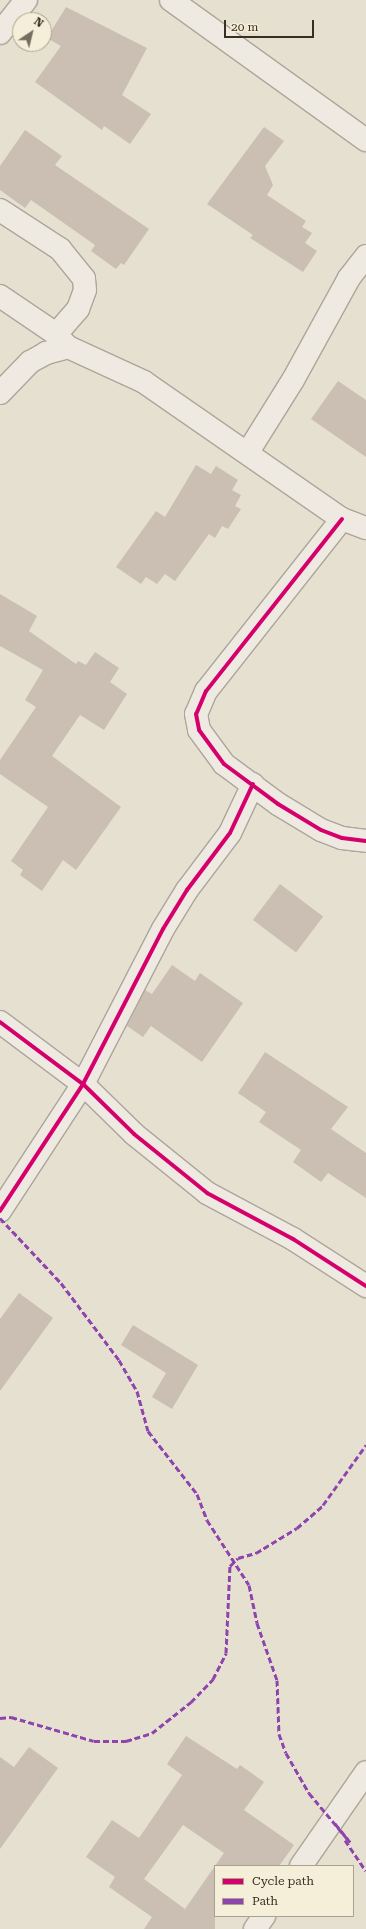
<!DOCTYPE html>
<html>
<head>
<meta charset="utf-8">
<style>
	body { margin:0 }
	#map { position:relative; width:366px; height:1929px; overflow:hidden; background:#e6e0d1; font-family:"Roboto Serif",serif }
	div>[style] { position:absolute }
	.building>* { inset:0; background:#cabfb2; transform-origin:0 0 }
	.roads { filter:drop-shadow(1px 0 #aca599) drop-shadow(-1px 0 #aca599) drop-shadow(0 1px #aca599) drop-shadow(0 -1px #aca599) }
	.minor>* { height:22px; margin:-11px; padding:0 11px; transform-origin:11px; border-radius:11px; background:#eeeae2 }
	.quiet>* { height:3px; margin-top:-1.5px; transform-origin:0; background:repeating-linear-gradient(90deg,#8e44ad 0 6px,transparent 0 9px) }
	.cycleway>* { height:4px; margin:-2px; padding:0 2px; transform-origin:2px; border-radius:2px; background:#d6006c }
	span { translate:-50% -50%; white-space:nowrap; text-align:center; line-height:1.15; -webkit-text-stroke:3px #f5eed8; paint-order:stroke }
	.legend { position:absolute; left:214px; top:1865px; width:140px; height:52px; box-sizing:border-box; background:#f5eed8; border:1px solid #aaa18f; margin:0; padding:5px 7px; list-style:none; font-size:12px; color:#3a2e21 }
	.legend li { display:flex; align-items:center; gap:8px; height:20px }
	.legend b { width:20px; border:1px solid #aaa18f }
	.north { position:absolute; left:12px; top:12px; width:40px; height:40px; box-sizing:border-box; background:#f5eed8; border:1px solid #aaa18f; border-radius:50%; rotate:35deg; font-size:11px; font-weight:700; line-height:16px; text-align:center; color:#3a2e21 }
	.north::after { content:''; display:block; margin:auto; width:14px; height:18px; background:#766c5f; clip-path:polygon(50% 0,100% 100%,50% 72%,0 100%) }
	.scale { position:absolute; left:224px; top:20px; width:90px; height:18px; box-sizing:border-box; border:2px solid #3a2e21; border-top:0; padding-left:5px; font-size:12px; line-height:14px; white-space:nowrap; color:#3a2e21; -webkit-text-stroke:3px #f5eed8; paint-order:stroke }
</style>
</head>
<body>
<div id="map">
	<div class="building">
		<div style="clip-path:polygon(66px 7px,147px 48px,122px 95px,151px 114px,130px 144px,104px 126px,102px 130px,35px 82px,61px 46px,47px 38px)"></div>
		<div style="clip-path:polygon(264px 127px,284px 141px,265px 166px,273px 185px,267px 195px,306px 221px,302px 227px,312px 233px,305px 243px,317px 251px,303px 272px,250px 238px,253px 235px,207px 204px)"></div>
		<div style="clip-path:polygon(25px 130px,62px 156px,55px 165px,149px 229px,124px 265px,121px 263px,116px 269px,91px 251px,95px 245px,31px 200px,25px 208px,0 190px,0 166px)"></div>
		<div style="clip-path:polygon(338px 381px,366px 400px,366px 457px,311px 419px)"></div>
		<div style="clip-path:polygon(196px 465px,211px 474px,216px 466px,238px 480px,232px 490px,241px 495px,235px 506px,241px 509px,228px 529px,222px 526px,215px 538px,209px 534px,175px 581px,165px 574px,157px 584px,146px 577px,141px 584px,116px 567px,156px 511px,165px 517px)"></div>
		<div style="clip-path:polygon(0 594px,37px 616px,29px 631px,76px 664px,78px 661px,86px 665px,95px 652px,119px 668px,110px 682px,127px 694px,104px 730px,80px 715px,52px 756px,121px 807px,76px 870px,63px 860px,42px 891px,20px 875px,23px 870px,11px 861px,48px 807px,0 774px,0 760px,36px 707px,25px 700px,43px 670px,0 646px)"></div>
		<div style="left:280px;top:884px;width:54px;height:45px;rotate:37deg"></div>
		<div style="clip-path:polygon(172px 965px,195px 981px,200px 973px,243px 1003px,202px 1062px,151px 1026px,143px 1037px,127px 1026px,145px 990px,152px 994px)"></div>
		<div style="clip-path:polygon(265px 1052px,348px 1107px,331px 1129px,366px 1153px,366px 1198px,328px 1173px,321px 1182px,293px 1162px,301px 1150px,259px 1122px,266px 1112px,238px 1093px)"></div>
		<div style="clip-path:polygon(19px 1293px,53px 1318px,0 1391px,0 1319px)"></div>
		<div style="clip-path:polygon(133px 1325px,198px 1365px,172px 1409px,152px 1397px,166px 1373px,121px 1345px)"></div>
		<div style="clip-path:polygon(evenodd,186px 1736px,237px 1769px,240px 1765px,264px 1782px,244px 1810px,294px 1845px,279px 1866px,215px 1866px,215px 1929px,144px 1929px,152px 1917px,109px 1887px,115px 1877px,86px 1857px,112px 1820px,139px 1838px,182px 1775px,167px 1764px,186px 1736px,183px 1825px,224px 1853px,185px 1909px,144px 1879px,183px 1825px)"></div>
		<div style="clip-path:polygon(29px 1747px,58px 1768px,0 1849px,0 1757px,14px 1767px)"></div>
	</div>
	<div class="roads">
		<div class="minor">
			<div style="left:171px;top:0;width:240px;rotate:35.7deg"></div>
			<div style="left:0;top:33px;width:42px;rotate:-51.8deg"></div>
			<div style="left:0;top:210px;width:72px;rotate:33deg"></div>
			<div style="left:60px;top:249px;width:38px;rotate:51deg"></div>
			<div style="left:84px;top:279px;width:11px;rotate:85deg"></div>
			<div style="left:85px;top:290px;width:20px;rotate:110deg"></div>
			<div style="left:78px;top:309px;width:33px;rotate:131deg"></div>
			<div style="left:0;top:296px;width:68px;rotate:34.2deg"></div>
			<div style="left:56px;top:334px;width:15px;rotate:48deg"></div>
			<div style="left:0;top:393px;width:43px;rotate:-45.9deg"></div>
			<div style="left:30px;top:362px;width:18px;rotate:-29deg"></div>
			<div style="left:46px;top:353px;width:23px;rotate:-15deg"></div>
			<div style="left:68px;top:347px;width:84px;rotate:24.7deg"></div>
			<div style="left:144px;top:382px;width:241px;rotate:34.7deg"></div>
			<div style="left:342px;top:519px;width:26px;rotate:21deg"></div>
			<div style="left:248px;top:452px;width:85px;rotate:-58deg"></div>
			<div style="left:293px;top:380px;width:116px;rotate:-61.2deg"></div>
			<div style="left:349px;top:278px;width:28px;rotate:-52deg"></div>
			<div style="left:342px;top:519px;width:219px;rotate:128.3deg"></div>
			<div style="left:206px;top:691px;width:25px;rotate:113deg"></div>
			<div style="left:196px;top:714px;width:16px;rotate:79deg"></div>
			<div style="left:199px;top:730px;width:42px;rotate:53.7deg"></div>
			<div style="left:224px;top:764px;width:67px;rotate:36.5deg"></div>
			<div style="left:278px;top:804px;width:50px;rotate:31.2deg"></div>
			<div style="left:321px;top:830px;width:22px;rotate:21deg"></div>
			<div style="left:342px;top:838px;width:24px;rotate:7deg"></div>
			<div style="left:0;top:1022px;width:104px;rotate:36.8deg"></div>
			<div style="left:83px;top:1084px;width:71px;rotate:44.4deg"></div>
			<div style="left:134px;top:1134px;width:94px;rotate:38.9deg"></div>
			<div style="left:207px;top:1193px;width:98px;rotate:28.1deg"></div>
			<div style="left:293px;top:1239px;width:87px;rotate:32.8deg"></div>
			<div style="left:0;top:1211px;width:152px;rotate:-56.8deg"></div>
			<div style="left:83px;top:1084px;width:174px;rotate:-62.7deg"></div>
			<div style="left:163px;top:929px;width:46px;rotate:-58.4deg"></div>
			<div style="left:187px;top:890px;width:71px;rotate:-53deg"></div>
			<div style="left:230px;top:833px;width:54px;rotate:-64.9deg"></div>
			<div style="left:301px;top:1866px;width:114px;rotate:-55.3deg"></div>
			<div style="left:255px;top:1929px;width:16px;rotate:-55deg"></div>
		</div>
	</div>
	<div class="quiet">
		<div style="left:0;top:1218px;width:89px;rotate:46.8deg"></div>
		<div style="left:61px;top:1283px;width:96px;rotate:53deg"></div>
		<div style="left:119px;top:1360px;width:36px;rotate:60deg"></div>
		<div style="left:137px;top:1391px;width:41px;rotate:74.6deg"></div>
		<div style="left:148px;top:1431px;width:80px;rotate:52.1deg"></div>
		<div style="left:197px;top:1494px;width:28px;rotate:69deg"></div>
		<div style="left:207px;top:1520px;width:77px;rotate:57.1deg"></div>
		<div style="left:249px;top:1585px;width:39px;rotate:78deg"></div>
		<div style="left:257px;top:1623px;width:60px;rotate:70.7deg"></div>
		<div style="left:277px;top:1680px;width:54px;rotate:87.9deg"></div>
		<div style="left:279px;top:1734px;width:20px;rotate:70deg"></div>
		<div style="left:286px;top:1753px;width:46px;rotate:60.1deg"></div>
		<div style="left:309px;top:1793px;width:64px;rotate:50.1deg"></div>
		<div style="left:350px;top:1842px;width:27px;rotate:-129deg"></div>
		<div style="left:0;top:1718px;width:11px;rotate:-5deg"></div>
		<div style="left:11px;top:1717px;width:86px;rotate:16.1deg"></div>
		<div style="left:94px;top:1741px;width:32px"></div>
		<div style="left:126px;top:1741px;width:27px;rotate:-17deg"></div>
		<div style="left:152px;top:1733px;width:50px;rotate:-38.5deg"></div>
		<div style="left:191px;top:1702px;width:32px;rotate:-46deg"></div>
		<div style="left:213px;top:1679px;width:29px;rotate:-63deg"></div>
		<div style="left:226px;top:1653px;width:87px;rotate:-87.4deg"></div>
		<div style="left:230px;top:1566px;width:11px;rotate:-45deg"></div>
		<div style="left:238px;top:1558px;width:19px;rotate:-16deg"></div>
		<div style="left:256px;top:1553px;width:48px;rotate:-31.4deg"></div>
		<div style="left:297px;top:1528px;width:35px;rotate:-41deg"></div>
		<div style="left:323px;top:1505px;width:74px;rotate:-54.4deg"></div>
		<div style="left:345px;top:1840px;width:37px;rotate:56deg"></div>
	</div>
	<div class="cycleway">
		<div style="left:342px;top:519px;width:219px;rotate:128.3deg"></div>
		<div style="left:206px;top:691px;width:25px;rotate:113deg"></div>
		<div style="left:196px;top:714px;width:16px;rotate:79deg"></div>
		<div style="left:199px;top:730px;width:42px;rotate:53.7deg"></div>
		<div style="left:224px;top:764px;width:67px;rotate:36.5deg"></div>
		<div style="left:278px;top:804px;width:50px;rotate:31.2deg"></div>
		<div style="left:321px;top:830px;width:22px;rotate:21deg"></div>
		<div style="left:342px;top:838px;width:24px;rotate:7deg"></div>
		<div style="left:0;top:1022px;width:104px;rotate:36.8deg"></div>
		<div style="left:83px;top:1084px;width:71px;rotate:44.4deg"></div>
		<div style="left:134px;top:1134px;width:94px;rotate:38.9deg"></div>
		<div style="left:207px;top:1193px;width:98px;rotate:28.1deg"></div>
		<div style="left:293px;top:1239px;width:87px;rotate:32.8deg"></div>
		<div style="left:0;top:1211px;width:152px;rotate:-56.8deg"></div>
		<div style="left:83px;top:1084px;width:174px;rotate:-62.7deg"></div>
		<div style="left:163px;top:929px;width:46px;rotate:-58.4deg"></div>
		<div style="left:187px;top:890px;width:71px;rotate:-53deg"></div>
		<div style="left:230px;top:833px;width:54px;rotate:-64.9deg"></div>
	</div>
	<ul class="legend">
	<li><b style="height:5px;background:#d6006c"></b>Cycle path</li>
	<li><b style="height:5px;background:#8e44ad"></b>Path</li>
	</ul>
	<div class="north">N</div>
	<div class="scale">20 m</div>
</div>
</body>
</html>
